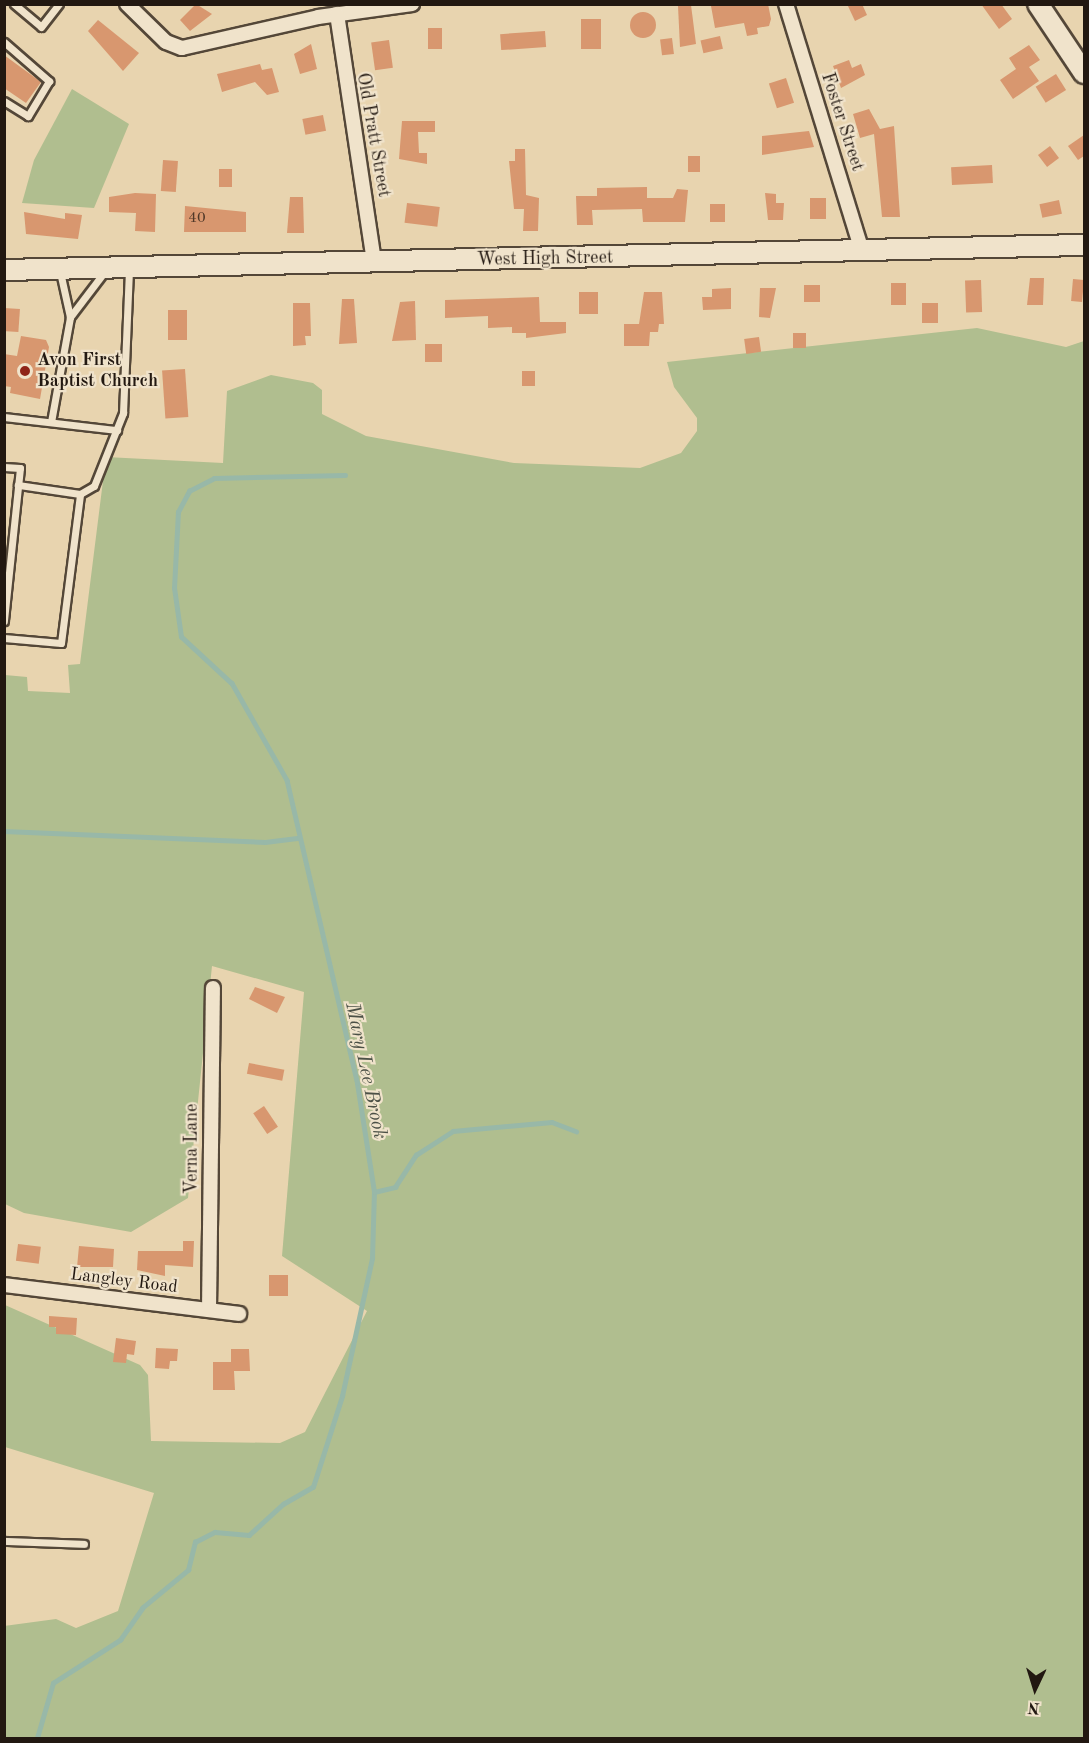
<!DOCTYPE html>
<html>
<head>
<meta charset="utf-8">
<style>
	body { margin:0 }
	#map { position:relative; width:1089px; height:1743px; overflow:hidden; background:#e8d4af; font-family:"Old Standard TT",serif }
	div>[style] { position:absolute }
	.green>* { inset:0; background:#b0be8f }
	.stream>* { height:4.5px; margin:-2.25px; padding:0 2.25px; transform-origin:2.25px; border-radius:2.25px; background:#98b8a8 }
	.building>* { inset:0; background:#d8976f; transform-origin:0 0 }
	.round { border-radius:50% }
	.roads { filter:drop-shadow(2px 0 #544738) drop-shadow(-2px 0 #544738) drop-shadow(0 2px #544738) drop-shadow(0 -2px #544738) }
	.lane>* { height:7px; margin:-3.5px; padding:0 3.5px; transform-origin:3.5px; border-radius:3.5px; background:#f0e3cb }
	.street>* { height:14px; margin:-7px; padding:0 7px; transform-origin:7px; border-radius:7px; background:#f0e3cb }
	.secondary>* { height:20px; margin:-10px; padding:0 10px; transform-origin:10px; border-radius:10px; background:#f0e3cb }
	.dots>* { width:16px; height:16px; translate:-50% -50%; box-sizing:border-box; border:3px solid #f0e3cb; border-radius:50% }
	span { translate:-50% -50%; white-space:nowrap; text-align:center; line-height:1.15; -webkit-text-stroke:4.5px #f0e3cb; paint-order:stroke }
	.number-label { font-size:15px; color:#503828 }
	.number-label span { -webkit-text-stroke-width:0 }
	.street-label { font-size:18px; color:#221811 }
	.poi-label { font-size:18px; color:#221811; font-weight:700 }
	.left { translate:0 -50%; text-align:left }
	.water-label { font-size:20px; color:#4b5046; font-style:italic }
	.frame { position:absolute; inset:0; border:6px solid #221811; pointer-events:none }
	.north { position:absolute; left:1005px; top:1659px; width:60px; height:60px; -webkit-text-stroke:4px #f0e3cb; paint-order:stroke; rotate:184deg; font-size:16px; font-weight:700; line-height:24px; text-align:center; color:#221811 }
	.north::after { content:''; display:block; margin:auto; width:21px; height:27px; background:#221811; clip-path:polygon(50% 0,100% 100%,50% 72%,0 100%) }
</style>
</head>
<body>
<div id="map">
	<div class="green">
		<div style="clip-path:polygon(72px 89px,129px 124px,94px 208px,22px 203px,34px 160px)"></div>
		<div style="clip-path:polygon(977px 328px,1066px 347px,1084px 341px,1084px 1738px,5px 1738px,4px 1626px,56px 1619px,76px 1628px,118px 1611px,154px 1493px,5px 1447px,5px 1305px,140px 1365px,148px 1375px,151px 1441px,280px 1443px,305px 1432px,367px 1311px,282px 1256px,304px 992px,212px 966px,188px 1198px,131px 1232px,24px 1213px,5px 1204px,5px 661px,5px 675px,27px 677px,28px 691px,70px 693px,68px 665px,80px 664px,106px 457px,223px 463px,227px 391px,271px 375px,313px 383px,322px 390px,322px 414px,366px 436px,514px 463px,640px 468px,681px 453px,697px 431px,697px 418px,674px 387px,667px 362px)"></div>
	</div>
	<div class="stream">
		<div style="left:4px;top:831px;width:261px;rotate:2.4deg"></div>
		<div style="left:265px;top:842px;width:34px;rotate:-7deg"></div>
		<div style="left:374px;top:1192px;width:22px;rotate:-13deg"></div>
		<div style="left:395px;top:1187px;width:38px;rotate:-57deg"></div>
		<div style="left:416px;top:1155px;width:44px;rotate:-33deg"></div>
		<div style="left:453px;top:1131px;width:99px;rotate:-5.2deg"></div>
		<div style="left:552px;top:1122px;width:26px;rotate:21deg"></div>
		<div style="left:37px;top:1738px;width:57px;rotate:-73.8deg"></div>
		<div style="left:53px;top:1683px;width:80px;rotate:-32.7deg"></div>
		<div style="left:120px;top:1640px;width:39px;rotate:-55deg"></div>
		<div style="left:142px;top:1608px;width:60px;rotate:-39.6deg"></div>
		<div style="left:188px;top:1570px;width:29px;rotate:-76deg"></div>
		<div style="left:195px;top:1542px;width:22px;rotate:-27deg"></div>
		<div style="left:215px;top:1532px;width:34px;rotate:5deg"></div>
		<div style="left:249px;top:1535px;width:46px;rotate:-42.4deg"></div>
		<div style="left:283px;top:1504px;width:34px;rotate:-30deg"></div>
		<div style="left:313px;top:1487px;width:96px;rotate:-72.3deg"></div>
		<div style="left:342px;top:1396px;width:141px;rotate:-77.7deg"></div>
		<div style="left:372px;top:1258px;width:66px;rotate:-88.3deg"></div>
		<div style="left:374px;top:1192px;width:110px;rotate:-98.9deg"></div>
		<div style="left:357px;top:1083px;width:310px;rotate:-103.1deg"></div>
		<div style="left:287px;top:781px;width:112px;rotate:-119.6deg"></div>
		<div style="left:232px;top:684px;width:69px;rotate:-137.3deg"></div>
		<div style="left:181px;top:637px;width:49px;rotate:-98.1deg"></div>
		<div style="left:174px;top:588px;width:76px;rotate:-87deg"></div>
		<div style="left:178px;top:512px;width:24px;rotate:-62deg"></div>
		<div style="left:189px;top:491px;width:28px;rotate:-27deg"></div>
		<div style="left:214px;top:478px;width:131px;rotate:-1.3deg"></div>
	</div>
	<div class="building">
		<div style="clip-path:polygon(196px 4px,212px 14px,190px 31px,180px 20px)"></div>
		<div style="clip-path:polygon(768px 4px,771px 19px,769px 26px,757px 28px,758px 34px,747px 36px,744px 23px,715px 28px,711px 6px)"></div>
		<div style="clip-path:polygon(847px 4px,862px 4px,867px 15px,855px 21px)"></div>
		<div style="clip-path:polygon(981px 4px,1001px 4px,1012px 19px,999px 29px)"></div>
		<div style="clip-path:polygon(691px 5px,696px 44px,680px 47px,678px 6px)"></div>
		<div class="round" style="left:630px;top:12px;width:26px;height:26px"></div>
		<div style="left:581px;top:19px;width:20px;height:30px"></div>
		<div style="clip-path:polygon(98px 20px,139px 53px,123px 71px,88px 31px)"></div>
		<div style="left:428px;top:28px;width:14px;height:21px"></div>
		<div style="left:545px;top:31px;width:16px;height:45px;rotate:86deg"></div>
		<div style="left:720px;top:36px;width:13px;height:20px;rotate:77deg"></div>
		<div style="left:672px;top:38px;width:16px;height:12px;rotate:83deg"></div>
		<div style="left:389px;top:40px;width:28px;height:18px;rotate:82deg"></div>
		<div style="clip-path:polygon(311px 44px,317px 69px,300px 74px,294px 54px)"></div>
		<div style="clip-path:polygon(1029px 45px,1040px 60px,1029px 67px,1039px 81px,1013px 99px,1000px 80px,1016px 69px,1009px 58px)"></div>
		<div style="clip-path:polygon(4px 55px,41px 82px,26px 103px,4px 88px)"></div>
		<div style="clip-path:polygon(849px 60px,852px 68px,861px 64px,865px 75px,841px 88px,833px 66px)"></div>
		<div style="clip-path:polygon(260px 64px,262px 70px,272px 68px,279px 92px,267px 95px,255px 82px,222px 92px,217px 74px)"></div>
		<div style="left:1056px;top:74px;width:19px;height:24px;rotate:58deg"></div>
		<div style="left:786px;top:78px;width:26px;height:18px;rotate:72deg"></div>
		<div style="clip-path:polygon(869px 109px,880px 129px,894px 126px,900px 217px,882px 217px,874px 134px,860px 138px,853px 114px)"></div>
		<div style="left:323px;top:115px;width:16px;height:21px;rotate:79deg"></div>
		<div style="clip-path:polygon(402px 121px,435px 121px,435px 132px,418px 132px,419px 153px,427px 153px,427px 164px,399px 159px)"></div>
		<div style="clip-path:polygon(809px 131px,814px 147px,762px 155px,762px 136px)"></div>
		<div style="clip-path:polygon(1084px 135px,1084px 156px,1078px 160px,1068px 146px)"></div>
		<div style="left:1050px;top:146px;width:15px;height:15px;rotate:53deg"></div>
		<div style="clip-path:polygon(515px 149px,525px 149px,526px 195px,539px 198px,538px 231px,523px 231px,524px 209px,514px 209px,509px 161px,515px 161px)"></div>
		<div style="left:700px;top:156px;width:16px;height:12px;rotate:90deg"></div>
		<div style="left:163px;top:160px;width:15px;height:31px;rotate:4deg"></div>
		<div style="left:992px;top:165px;width:18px;height:41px;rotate:87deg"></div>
		<div style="left:219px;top:169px;width:13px;height:18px"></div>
		<div style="clip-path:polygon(647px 187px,647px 198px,673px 198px,677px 189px,688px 190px,685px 222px,643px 222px,642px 209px,592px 210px,593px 225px,577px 225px,576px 196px,597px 196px,597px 188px)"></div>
		<div style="clip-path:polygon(135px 193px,156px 194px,155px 232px,135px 231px,136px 213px,109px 212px,109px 197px)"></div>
		<div style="clip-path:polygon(765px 193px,776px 194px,776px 203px,784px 203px,783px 220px,768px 220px)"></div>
		<div style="clip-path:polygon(290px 197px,303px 197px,304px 233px,287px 233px)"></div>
		<div style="left:810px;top:198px;width:16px;height:21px"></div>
		<div style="left:1059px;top:200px;width:14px;height:20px;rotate:78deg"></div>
		<div style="left:407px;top:203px;width:33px;height:20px;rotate:7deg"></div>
		<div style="left:710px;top:204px;width:15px;height:18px"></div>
		<div style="clip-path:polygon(185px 206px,246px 212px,246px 232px,184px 232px)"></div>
		<div style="clip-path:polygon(24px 212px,65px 219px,65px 213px,82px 215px,78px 239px,26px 234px)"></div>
		<div style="clip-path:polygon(1030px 278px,1044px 278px,1043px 305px,1027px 305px)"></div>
		<div style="left:1073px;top:279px;width:11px;height:22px;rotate:5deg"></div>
		<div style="left:981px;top:280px;width:32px;height:16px;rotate:88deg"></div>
		<div style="left:891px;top:283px;width:15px;height:22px"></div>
		<div style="left:820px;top:285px;width:17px;height:16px;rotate:90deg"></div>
		<div style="clip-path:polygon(731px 288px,731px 309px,703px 310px,702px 297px,712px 297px,712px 289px)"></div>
		<div style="clip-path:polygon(760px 288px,776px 288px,770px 318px,759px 317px)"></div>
		<div style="left:579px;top:292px;width:19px;height:22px"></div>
		<div style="clip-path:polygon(644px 292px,662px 292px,664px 324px,659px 324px,658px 332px,650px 332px,649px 346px,624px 346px,624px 324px,639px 324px)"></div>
		<div style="clip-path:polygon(539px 297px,540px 322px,566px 322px,566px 333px,526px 338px,526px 333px,512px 333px,512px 327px,488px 328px,488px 316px,445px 318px,445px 300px)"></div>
		<div style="clip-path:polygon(342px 299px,354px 299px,357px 343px,339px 344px)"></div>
		<div style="clip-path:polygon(415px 301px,416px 340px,392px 341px,400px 302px)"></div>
		<div style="clip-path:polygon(293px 303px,310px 303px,311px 336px,305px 336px,306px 345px,293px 346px)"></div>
		<div style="left:922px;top:303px;width:16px;height:20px"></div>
		<div style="left:4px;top:308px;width:16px;height:23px;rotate:4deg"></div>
		<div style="left:168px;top:310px;width:19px;height:30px"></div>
		<div style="left:793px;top:333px;width:13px;height:15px"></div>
		<div style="clip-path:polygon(21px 336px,46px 340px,49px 347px,40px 399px,10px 393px,11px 387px,4px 386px,4px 354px,17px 356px)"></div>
		<div style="left:759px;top:337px;width:15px;height:15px;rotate:82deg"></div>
		<div style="left:425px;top:344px;width:17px;height:18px"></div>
		<div style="left:185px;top:369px;width:48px;height:23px;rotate:86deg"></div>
		<div style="left:522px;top:371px;width:13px;height:15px"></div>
		<div style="clip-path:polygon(255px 987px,285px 997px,277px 1013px,249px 999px)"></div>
		<div style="left:249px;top:1063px;width:36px;height:11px;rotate:11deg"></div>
		<div style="left:264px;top:1106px;width:25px;height:13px;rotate:56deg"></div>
		<div style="clip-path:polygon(183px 1241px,194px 1241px,193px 1267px,165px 1265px,165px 1276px,137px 1270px,138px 1251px,183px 1251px)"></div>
		<div style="left:18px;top:1244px;width:23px;height:17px;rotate:7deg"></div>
		<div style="clip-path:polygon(79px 1246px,114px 1249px,113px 1267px,77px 1267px)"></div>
		<div style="left:269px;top:1275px;width:19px;height:21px"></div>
		<div style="clip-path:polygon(49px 1316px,77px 1318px,76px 1335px,56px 1334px,56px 1327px,49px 1327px)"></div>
		<div style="clip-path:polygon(116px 1338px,136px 1341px,134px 1355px,127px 1354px,126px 1363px,113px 1362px)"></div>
		<div style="clip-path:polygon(156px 1348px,178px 1349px,177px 1361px,170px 1361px,169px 1369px,155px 1368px)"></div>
		<div style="clip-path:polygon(231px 1349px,249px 1349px,250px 1371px,234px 1371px,235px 1390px,213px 1390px,213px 1362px,231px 1362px)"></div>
	</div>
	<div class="roads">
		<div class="lane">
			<div style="left:14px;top:4px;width:35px;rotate:40deg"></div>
			<div style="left:41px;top:27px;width:29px;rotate:-52deg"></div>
			<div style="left:4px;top:42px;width:60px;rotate:40.9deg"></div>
			<div style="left:49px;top:81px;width:41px;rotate:121deg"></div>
			<div style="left:28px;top:116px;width:28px;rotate:-148deg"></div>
			<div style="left:70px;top:317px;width:58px;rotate:-52.7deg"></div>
			<div style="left:4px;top:417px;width:114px;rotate:6.6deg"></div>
			<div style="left:51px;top:422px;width:107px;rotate:-79.7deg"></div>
			<div style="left:70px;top:317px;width:46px;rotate:-102.5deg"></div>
			<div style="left:4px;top:467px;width:16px;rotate:4deg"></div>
			<div style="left:20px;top:468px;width:154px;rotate:96deg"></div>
			<div style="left:80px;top:494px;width:16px;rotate:-30deg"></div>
			<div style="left:94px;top:486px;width:79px;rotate:-68.3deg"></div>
			<div style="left:123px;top:413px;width:145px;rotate:-87.6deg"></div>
			<div style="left:4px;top:638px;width:57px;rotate:5deg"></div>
			<div style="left:61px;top:643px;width:150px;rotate:-82.7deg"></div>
			<div style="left:80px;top:494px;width:63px;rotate:-171.7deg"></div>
			<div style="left:4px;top:1541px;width:80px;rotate:2.1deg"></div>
		</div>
		<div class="street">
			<div style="left:127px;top:4px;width:54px;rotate:44.3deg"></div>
			<div style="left:166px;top:42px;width:17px;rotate:21deg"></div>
			<div style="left:182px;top:48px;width:139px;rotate:-12.8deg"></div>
			<div style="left:318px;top:17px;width:95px;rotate:-7.9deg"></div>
			<div style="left:786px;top:4px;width:258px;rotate:72.9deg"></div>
			<div style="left:337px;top:14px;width:252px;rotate:81.5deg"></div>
			<div style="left:4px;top:1285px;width:237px;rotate:7deg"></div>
			<div style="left:209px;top:1310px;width:322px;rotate:-89.3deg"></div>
		</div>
		<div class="secondary">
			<div style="left:1038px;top:4px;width:83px;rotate:56.3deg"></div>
			<div style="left:4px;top:270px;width:1080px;rotate:-1.33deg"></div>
		</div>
	</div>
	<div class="dots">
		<div style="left:25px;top:371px;background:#8f2418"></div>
	</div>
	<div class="number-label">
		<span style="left:197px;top:219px">40</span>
	</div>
	<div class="street-label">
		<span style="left:842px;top:122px;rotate:72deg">Foster Street</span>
		<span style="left:373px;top:135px;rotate:80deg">Old Pratt Street</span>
		<span style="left:545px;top:259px;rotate:-1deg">West High Street</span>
		<span style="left:192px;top:1149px;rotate:-90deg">Verna Lane</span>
		<span style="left:124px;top:1281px;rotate:7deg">Langley Road</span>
	</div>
	<div class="poi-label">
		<span class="left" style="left:37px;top:371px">Avon First<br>Baptist Church</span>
	</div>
	<div class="water-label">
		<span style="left:365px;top:1071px;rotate:78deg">Mary Lee Brook</span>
	</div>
	<div class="frame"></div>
	<div class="north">N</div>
</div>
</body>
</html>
